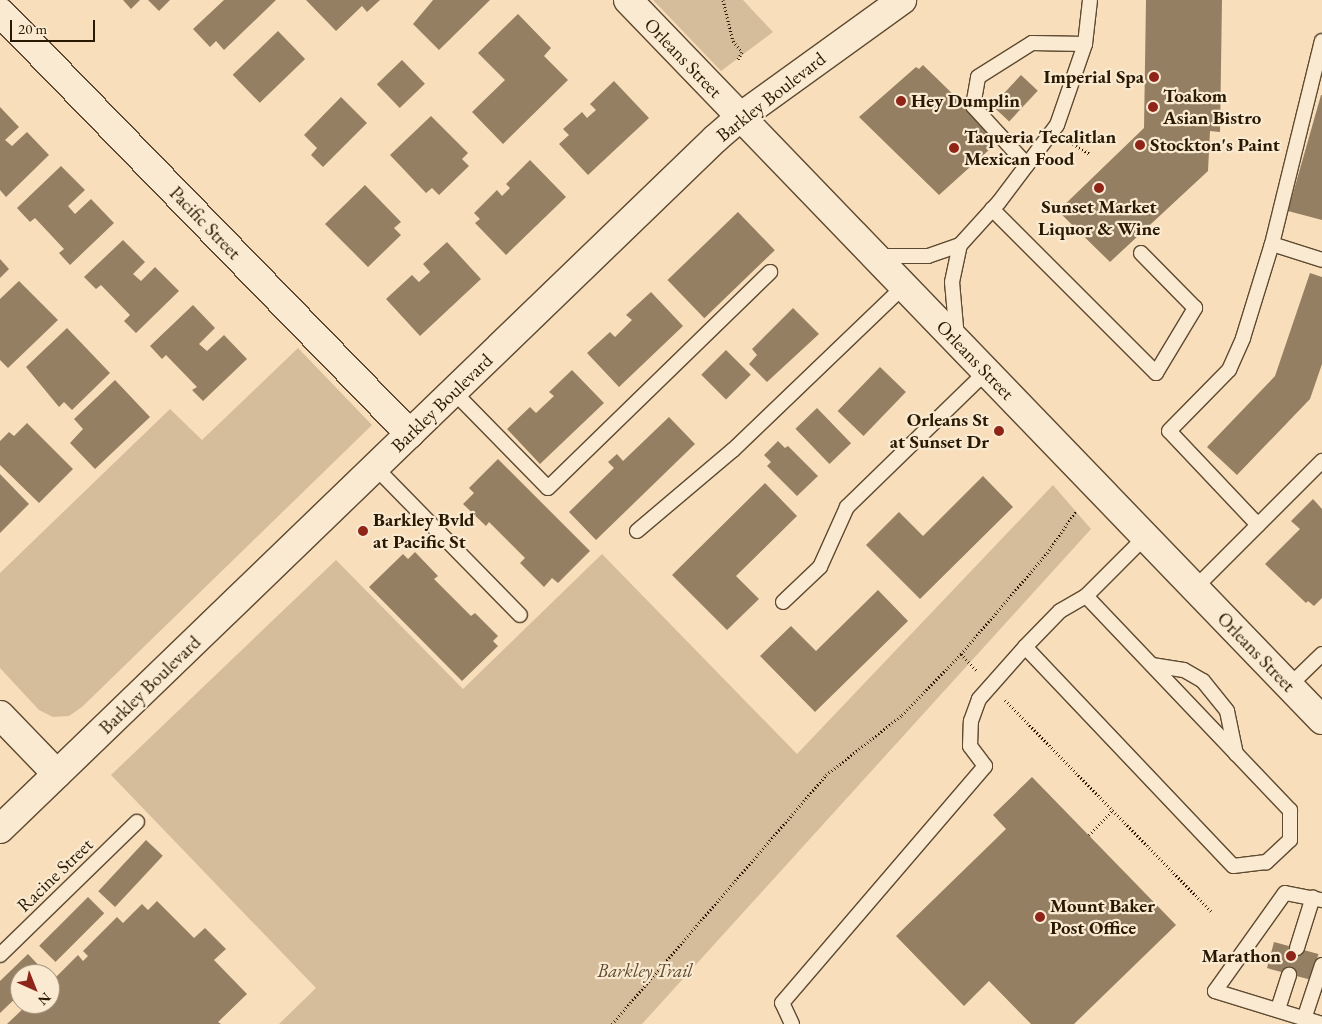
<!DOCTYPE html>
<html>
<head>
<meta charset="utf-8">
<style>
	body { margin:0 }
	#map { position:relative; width:1322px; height:1024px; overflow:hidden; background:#f8deba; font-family:"EB Garamond",serif }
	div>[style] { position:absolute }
	.green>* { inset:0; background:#d5bd9b }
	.building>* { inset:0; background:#957f62; transform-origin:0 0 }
	.path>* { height:3px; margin-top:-1.5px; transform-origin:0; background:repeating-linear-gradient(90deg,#2a1902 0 1px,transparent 0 3.5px) }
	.roads { filter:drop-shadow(1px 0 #5e4a30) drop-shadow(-1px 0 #5e4a30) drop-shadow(0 1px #5e4a30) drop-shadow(0 -1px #5e4a30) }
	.service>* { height:14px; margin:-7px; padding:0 7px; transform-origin:7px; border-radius:7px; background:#faead2 }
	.minor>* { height:28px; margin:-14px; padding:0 14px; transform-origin:14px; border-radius:14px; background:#faead2 }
	.secondary>* { height:28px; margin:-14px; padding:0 14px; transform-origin:14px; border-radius:14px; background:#faead2 }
	.dots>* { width:14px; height:14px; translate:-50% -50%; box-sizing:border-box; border:2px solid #faead2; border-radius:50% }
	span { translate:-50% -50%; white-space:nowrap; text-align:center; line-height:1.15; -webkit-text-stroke:4.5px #faead2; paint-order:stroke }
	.street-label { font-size:19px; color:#2a1902 }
	.poi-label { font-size:19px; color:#2a1902; font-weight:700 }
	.right { translate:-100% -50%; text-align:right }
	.left { translate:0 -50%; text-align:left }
	.park-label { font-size:19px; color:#5d4a30; font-style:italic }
	.north { position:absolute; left:10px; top:964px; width:50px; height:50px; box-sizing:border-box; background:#faead2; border:1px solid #a7967f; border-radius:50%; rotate:136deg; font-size:14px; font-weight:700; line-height:20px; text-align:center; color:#2a1902 }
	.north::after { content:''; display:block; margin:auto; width:18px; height:22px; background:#8f2418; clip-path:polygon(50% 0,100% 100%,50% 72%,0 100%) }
	.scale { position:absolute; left:10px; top:20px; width:85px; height:22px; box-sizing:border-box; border:2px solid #2a1902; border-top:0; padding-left:6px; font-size:15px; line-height:18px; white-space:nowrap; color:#2a1902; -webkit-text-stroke:4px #faead2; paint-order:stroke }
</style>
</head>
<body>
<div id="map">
	<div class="green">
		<div style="clip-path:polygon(653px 0,743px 0,773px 32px,721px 71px)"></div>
		<div style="clip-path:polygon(298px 348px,372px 425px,82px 707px,69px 716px,53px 717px,39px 710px,0 668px,0 573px,170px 409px,202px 440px)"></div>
		<div style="clip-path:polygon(1053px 485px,1091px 529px,642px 1024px,279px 1024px,316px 988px,111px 775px,336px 560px,463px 689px,602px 554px,797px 754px)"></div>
	</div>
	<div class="building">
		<div style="clip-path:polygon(123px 0,140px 0,131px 9px)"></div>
		<div style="clip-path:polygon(148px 0,170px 0,159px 11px)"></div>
		<div style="clip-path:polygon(224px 0,276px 0,224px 50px,216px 41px,210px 47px,193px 29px)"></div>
		<div style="clip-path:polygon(306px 0,380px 0,367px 12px,362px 6px,336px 31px)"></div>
		<div style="clip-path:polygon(433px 0,490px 0,439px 50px,413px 24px)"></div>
		<div style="clip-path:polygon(1146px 0,1222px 0,1220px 132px,1210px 131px,1208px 171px,1110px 262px,1058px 211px,1144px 128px)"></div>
		<div style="clip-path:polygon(518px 14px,551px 48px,544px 56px,568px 80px,503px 144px,472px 112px,505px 80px,478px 53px)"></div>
		<div style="left:278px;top:31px;width:39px;height:63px;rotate:46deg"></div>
		<div style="left:402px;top:60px;width:33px;height:35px;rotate:46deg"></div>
		<div style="clip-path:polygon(923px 65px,1000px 140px,939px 195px,859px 117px,916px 67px,919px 69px)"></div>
		<div style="left:1021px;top:75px;width:23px;height:42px;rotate:43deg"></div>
		<div style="clip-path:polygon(614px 81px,649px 118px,588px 175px,559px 144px,569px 135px,563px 129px,582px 112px,587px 118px,596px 110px,590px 104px)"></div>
		<div style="clip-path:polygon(1321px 95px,1322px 95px,1322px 220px,1288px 211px)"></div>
		<div style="clip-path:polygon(341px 97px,367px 123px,323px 167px,311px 155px,317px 148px,304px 135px)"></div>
		<div style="clip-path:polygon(0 107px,19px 127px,5px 140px,12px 146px,27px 132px,49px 155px,6px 197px,0 190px)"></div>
		<div style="clip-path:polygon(431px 116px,468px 153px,462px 159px,469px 166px,439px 195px,432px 188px,426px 193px,390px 155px)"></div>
		<div style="clip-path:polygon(530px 160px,566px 197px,506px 255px,475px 223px,480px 219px,474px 213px,497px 190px,502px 196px,510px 188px,506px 184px)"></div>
		<div style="clip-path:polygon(61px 166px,85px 190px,68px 206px,75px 214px,91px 199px,114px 223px,70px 265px,59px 253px,64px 249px,35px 218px,30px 222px,17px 208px)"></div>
		<div style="clip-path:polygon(365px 185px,401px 222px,394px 228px,401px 235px,368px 267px,325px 224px)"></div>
		<div style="left:738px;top:212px;width:53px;height:98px;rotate:46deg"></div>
		<div style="clip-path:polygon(123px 240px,145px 262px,133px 274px,141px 281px,155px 267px,179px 291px,136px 333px,124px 321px,130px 315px,101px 285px,96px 289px,84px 277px)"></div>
		<div style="clip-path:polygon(447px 242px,481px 279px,420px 336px,386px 299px,412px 275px,419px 282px,430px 272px,423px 264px)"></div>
		<div style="clip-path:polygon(0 259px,9px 269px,0 278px)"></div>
		<div style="clip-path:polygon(1310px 273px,1322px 277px,1322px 364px,1310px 399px,1237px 475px,1207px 447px,1275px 376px)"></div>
		<div style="clip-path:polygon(19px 281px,58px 320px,8px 368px,0 360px,0 299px)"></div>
		<div style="clip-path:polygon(651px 292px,683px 326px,619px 387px,587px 353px,610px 332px,615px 337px,632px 320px,626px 315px)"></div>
		<div style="clip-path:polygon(193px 305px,215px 328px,199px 344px,207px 351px,224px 335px,247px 359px,203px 401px,192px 390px,197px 387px,166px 355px,162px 359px,150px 346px)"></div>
		<div style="clip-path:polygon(793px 308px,819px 334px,767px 382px,749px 364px,757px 355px,752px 349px)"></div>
		<div style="clip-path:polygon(67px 328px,110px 373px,72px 410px,64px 402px,59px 407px,26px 367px)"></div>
		<div style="left:726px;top:350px;width:35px;height:35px;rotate:45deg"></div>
		<div style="left:880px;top:367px;width:36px;height:61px;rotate:44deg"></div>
		<div style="clip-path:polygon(572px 370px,604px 403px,540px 464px,507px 429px,530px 407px,536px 413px,554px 396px,549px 392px)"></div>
		<div style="clip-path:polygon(115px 380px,150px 417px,95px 469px,70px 443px,83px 429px,74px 419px)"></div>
		<div style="left:817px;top:408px;width:49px;height:30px;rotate:46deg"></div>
		<div style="clip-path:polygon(669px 417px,695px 444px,596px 540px,569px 512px,614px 468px,608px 462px,617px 454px,623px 461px)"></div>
		<div style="clip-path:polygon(27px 423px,73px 469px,39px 503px,0 465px,0 441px,9px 432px,14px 436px)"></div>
		<div style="clip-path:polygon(778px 441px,785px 448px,788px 446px,818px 476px,797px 496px,767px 466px,771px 462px,764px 455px)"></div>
		<div style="clip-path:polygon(498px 459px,590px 551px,558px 583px,552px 578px,544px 587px,520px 563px,525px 558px,489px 522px,486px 526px,463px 504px,474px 493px,469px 488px)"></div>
		<div style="clip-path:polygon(0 474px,29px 504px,0 533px)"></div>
		<div style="clip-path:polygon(983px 476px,1013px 507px,920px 599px,866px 545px,899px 512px,923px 536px)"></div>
		<div style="clip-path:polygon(765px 483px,797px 516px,736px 576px,759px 599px,727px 630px,672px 575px)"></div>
		<div style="clip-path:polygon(1313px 499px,1322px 509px,1322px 598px,1314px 606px,1308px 601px,1306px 603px,1265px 564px,1300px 529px,1291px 521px)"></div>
		<div style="clip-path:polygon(415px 552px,438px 576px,434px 579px,471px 616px,475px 613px,498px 636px,493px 641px,498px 646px,462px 681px,369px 587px,403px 554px,408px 559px)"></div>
		<div style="clip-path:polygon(878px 590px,908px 621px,815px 712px,760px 656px,791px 626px,816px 651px)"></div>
		<div style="clip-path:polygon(1032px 777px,1176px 925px,1074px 1024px,1031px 1024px,989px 981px,964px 1006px,896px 936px,1006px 829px,993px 815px)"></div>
		<div style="left:146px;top:840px;width:23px;height:70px;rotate:43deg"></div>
		<div style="left:88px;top:897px;width:23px;height:69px;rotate:45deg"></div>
		<div style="clip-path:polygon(157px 901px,194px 938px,205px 928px,226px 949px,214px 960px,247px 994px,218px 1022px,221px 1024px,7px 1024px,28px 1004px,50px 1004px,50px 983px,78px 955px,83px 961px,88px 956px,83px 951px,117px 917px,123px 923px,142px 904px,148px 910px)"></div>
		<div style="left:1274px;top:942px;width:46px;height:27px;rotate:15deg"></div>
		<div style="clip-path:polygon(28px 954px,44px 971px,41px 974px,20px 974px,20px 994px,0 1013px,0 981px)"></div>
	</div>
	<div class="path">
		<div style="left:723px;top:0;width:42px;rotate:76.3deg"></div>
		<div style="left:733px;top:41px;width:14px;rotate:51deg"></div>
		<div style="left:742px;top:52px;width:10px;rotate:119deg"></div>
		<div style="left:1070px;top:142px;width:23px;rotate:31deg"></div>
		<div style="left:961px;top:654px;width:23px;rotate:47deg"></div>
		<div style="left:1005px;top:700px;width:295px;rotate:45.7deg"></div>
		<div style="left:1089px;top:835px;width:35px;rotate:-46deg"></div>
		<div style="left:612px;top:1024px;width:328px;rotate:-49.3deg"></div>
		<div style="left:826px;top:775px;width:97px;rotate:-38.3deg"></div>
		<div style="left:902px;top:715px;width:85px;rotate:-46deg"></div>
		<div style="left:961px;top:654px;width:133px;rotate:-49.6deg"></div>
		<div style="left:1047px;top:553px;width:51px;rotate:-55.4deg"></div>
	</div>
	<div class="roads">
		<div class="service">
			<div style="left:1027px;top:165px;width:80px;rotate:-132.5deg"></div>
			<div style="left:973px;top:106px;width:29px;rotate:-80deg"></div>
			<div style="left:978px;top:77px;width:64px;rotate:-32.2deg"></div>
			<div style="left:1032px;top:43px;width:53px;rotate:1.1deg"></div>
			<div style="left:992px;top:209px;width:232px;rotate:45deg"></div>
			<div style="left:1156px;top:373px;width:76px;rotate:-59deg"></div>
			<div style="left:1195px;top:308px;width:77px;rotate:-134.5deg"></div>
			<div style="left:1272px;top:244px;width:209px;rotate:-76.2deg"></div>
			<div style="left:877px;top:256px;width:51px"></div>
			<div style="left:928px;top:256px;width:34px;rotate:-19deg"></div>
			<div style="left:960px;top:245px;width:58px;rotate:-47.8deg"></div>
			<div style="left:999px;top:202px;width:96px;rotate:-53deg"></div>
			<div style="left:1057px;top:125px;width:86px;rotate:-70.9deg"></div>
			<div style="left:1085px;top:44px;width:44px;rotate:-83.5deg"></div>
			<div style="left:957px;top:338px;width:56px;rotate:-95.1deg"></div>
			<div style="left:952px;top:282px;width:38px;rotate:-78deg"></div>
			<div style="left:454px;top:392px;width:134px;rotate:45.6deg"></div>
			<div style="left:548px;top:488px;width:310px;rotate:-44.2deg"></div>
			<div style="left:375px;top:467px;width:207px;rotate:45.6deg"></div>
			<div style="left:1258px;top:525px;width:129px;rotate:-133.4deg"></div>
			<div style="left:1169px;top:431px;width:86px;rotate:-45.5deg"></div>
			<div style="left:1229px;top:370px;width:35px;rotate:-66deg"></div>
			<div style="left:1243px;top:338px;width:98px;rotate:-72.9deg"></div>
			<div style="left:1272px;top:244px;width:52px;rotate:17.7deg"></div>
			<div style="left:637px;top:531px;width:126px;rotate:-40.2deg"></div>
			<div style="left:733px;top:450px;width:237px;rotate:-43.8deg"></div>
			<div style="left:1195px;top:588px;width:180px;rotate:-45deg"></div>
			<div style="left:1086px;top:596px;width:296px;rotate:46.4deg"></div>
			<div style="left:1290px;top:810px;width:30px;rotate:90deg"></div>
			<div style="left:1290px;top:840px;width:33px;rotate:137deg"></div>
			<div style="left:1266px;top:862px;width:33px;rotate:173deg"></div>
			<div style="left:1233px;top:866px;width:302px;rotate:-133.5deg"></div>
			<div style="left:1025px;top:647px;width:50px;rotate:-45.8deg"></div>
			<div style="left:1060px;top:611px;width:30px;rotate:-30deg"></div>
			<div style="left:1086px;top:596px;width:83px;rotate:-45deg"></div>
			<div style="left:783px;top:602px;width:51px;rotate:-43.4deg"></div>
			<div style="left:820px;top:567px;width:66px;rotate:-65.8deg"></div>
			<div style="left:847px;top:507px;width:194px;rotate:-44.2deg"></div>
			<div style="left:1152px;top:665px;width:32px;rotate:9deg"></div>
			<div style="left:1184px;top:670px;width:22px;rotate:30deg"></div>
			<div style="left:1203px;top:681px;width:38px;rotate:51deg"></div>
			<div style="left:1227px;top:711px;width:44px;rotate:78.2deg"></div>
			<div style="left:1289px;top:686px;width:46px;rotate:-44.1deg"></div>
			<div style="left:1297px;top:948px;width:53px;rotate:-72.6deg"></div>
			<div style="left:0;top:955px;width:191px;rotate:-44.2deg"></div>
			<div style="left:1278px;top:1009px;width:36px;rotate:-72deg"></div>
			<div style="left:1304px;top:1019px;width:57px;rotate:-71.6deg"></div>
			<div style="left:792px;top:1024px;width:23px;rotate:-115deg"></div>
			<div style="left:782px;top:1003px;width:312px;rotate:-49.4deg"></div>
			<div style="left:985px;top:766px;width:25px;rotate:-127deg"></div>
			<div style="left:970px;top:746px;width:25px;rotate:-88deg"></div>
			<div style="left:971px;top:721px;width:23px;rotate:-70deg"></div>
			<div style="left:979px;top:699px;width:69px;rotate:-48.5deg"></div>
			<div style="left:1322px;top:1024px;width:112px;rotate:-162.9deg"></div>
			<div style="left:1215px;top:991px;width:120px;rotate:-54.5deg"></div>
			<div style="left:1285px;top:893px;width:38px;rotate:11deg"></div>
		</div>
		<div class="minor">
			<div style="left:0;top:12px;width:588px;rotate:45.83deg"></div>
			<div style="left:0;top:715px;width:82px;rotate:46deg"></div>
		</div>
		<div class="secondary">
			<div style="left:628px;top:0;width:1000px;rotate:46.05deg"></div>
			<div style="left:0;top:829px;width:994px;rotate:-43.98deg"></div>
			<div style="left:715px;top:139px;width:33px;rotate:-41deg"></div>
			<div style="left:740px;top:117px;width:200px;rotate:-35.8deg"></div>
		</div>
	</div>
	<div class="dots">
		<div style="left:1154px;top:77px;background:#8f2418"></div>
		<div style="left:901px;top:101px;background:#8f2418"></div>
		<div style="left:1153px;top:107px;background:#8f2418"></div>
		<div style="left:1140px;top:145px;background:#8f2418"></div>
		<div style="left:954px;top:148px;background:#8f2418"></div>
		<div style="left:1099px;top:188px;background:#8f2418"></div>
		<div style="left:999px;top:431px;background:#8f2418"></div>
		<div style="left:363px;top:531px;background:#8f2418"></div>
		<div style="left:1040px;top:917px;background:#8f2418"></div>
		<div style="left:1291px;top:956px;background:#8f2418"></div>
	</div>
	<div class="street-label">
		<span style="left:683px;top:58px;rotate:46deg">Orleans Street</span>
		<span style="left:771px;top:97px;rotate:-38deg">Barkley Boulevard</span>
		<span style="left:205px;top:223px;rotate:46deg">Pacific Street</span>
		<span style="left:975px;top:360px;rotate:46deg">Orleans Street</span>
		<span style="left:442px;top:403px;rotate:-44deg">Barkley Boulevard</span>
		<span style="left:1256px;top:652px;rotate:46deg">Orleans Street</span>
		<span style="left:150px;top:685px;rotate:-44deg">Barkley Boulevard</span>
		<span style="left:55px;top:875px;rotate:-44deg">Racine Street</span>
	</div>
	<div class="poi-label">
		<span class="right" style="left:1144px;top:77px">Imperial Spa</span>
		<span class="left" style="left:1163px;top:107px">Toakom<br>Asian Bistro</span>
		<span class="left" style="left:911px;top:101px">Hey Dumplin</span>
		<span class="left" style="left:964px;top:148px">Taqueria Tecalitlan<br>Mexican Food</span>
		<span class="left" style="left:1150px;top:145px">Stockton's Paint</span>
		<span style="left:1099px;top:218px">Sunset Market<br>Liquor &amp; Wine</span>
		<span class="right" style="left:989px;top:431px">Orleans St<br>at Sunset Dr</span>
		<span class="left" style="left:373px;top:531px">Barkley Bvld<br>at Pacific St</span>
		<span class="left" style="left:1050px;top:917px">Mount Baker<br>Post Office</span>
		<span class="right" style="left:1281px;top:956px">Marathon</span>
	</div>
	<div class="park-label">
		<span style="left:645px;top:971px">Barkley Trail</span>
	</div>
	<div class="north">N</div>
	<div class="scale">20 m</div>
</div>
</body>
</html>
